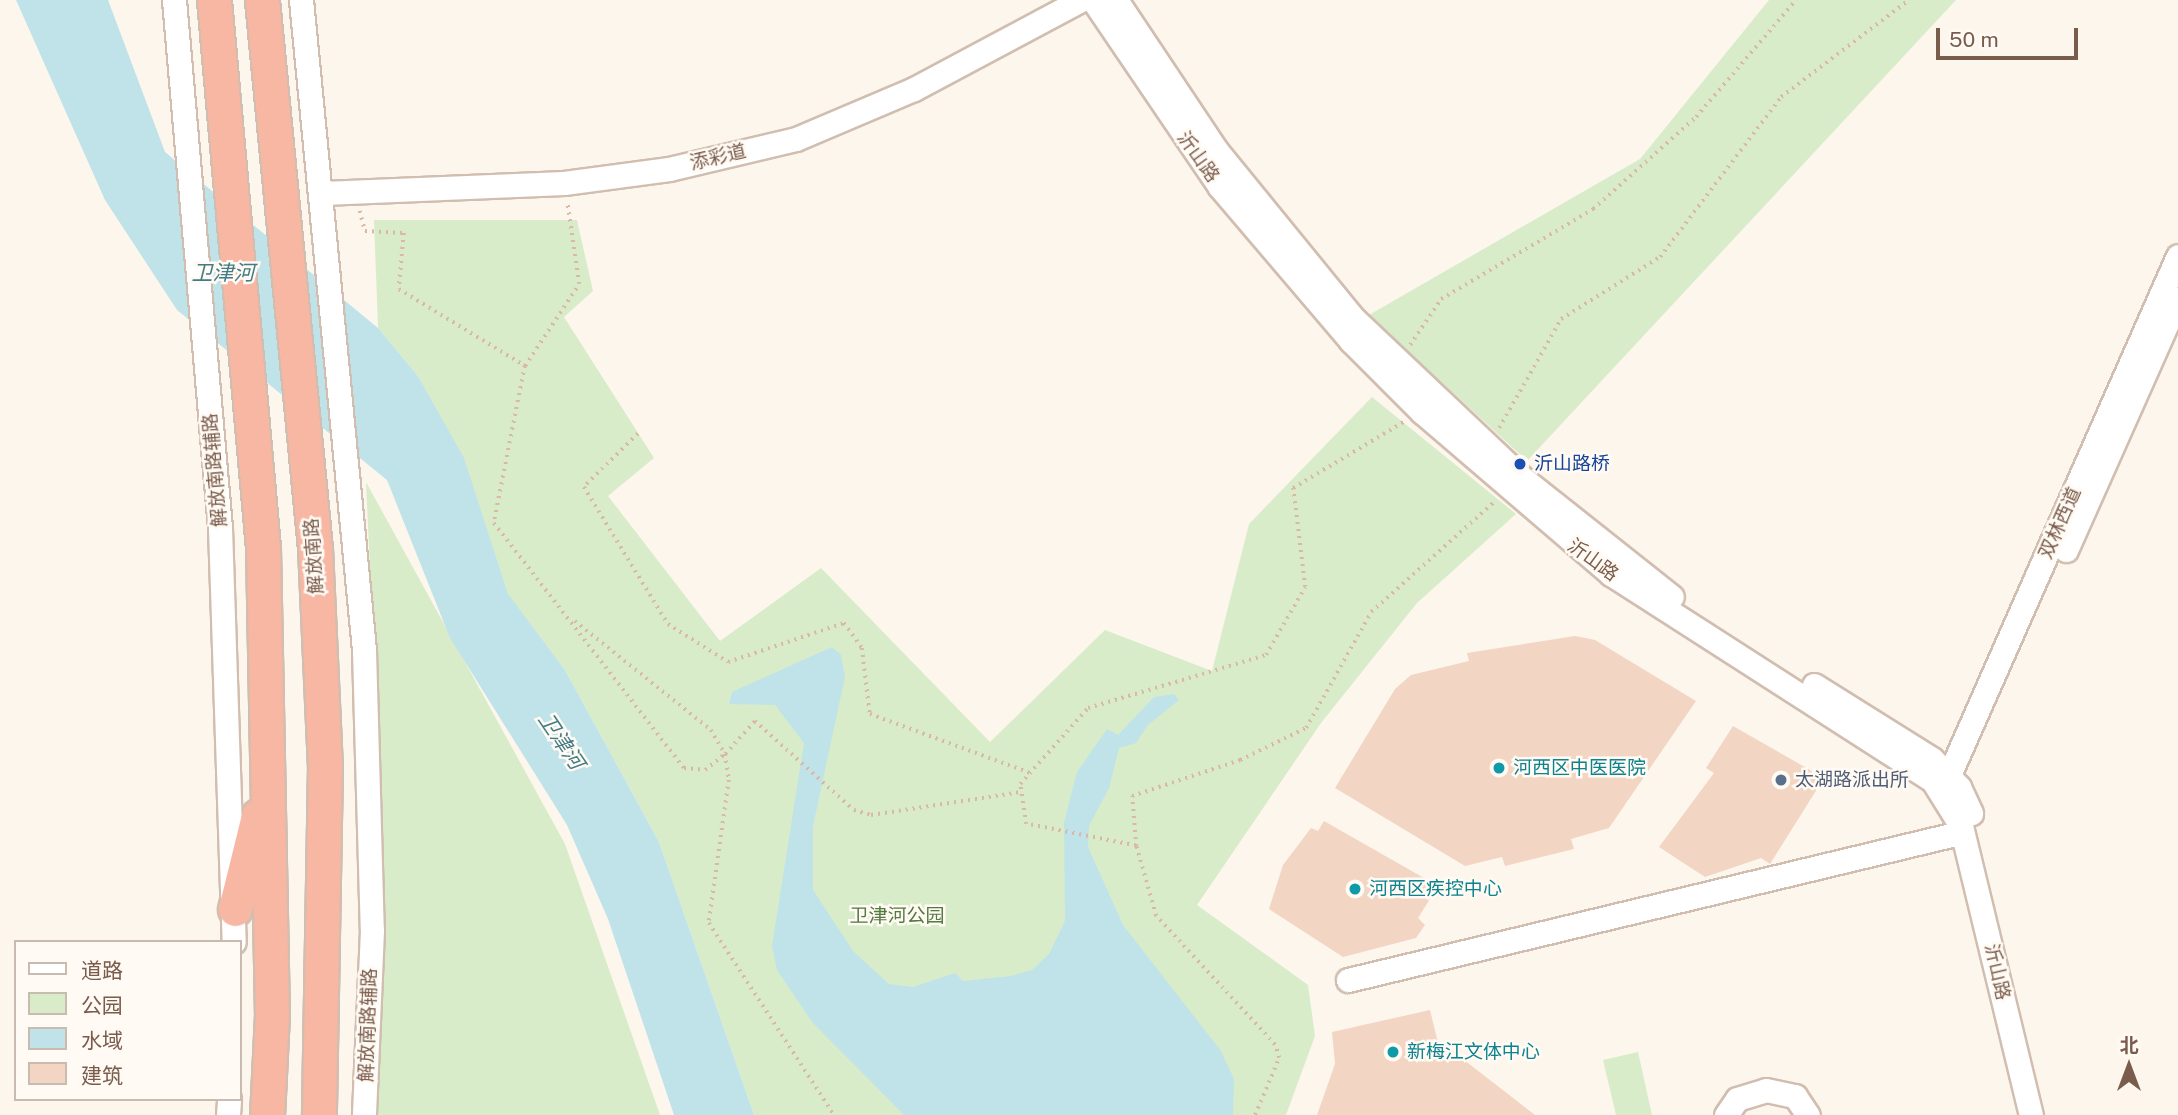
<!DOCTYPE html>
<html>
<head>
<meta charset="utf-8">
<style>
	body { margin:0 }
	#map { position:relative; width:2178px; height:1115px; overflow:hidden; background:#fdf6ec; font-family:"Public Sans","Noto Sans SC",sans-serif }
	div>[style] { position:absolute }
	.green>* { inset:0; background:#d8ecc9 }
	.water>* { inset:0; background:#bfe3e8 }
	.building>* { inset:0; background:#f3d5c3 }
	.path>* { height:3.5px; margin-top:-1.75px; transform-origin:0; background:repeating-linear-gradient(90deg,#d9b8a5 0 2px,transparent 0 7px) }
	.roads { filter:drop-shadow(2px 0 #d1beb0) drop-shadow(-2px 0 #d1beb0) drop-shadow(0 2px #d1beb0) drop-shadow(0 -2px #d1beb0) }
	.minor>* { height:23px; margin:-11.5px; padding:0 11.5px; transform-origin:11.5px; border-radius:11.5px; background:#fff }
	.highway>* { height:33px; margin:-16.5px; padding:0 16.5px; transform-origin:16.5px; border-radius:16.5px; background:#f7b7a3 }
	.dots>* { width:19px; height:19px; translate:-50% -50%; box-sizing:border-box; border:4px solid #fffaf3; border-radius:50% }
	span { translate:-50% -50%; white-space:nowrap; text-align:center; line-height:1.15; -webkit-text-stroke:5px #fffaf3; paint-order:stroke }
	.street-label { font-size:19px; color:#7a5c4d }
	.transit-label { font-size:19px; color:#164399 }
	.left { translate:0 -50%; text-align:left }
	.culture-label { font-size:19px; color:#0d838f }
	.service-label { font-size:19px; color:#4e5e75 }
	.park-label { font-size:19px; color:#537a41 }
	.water-label { font-size:21px; color:#437c86; font-style:italic }
	.legend { position:absolute; left:14px; top:940px; width:228px; height:161px; box-sizing:border-box; background:#fffaf3; border:2px solid #cabbb1; margin:0; padding:9px 12px; list-style:none; font-size:21px; color:#7a5c4d }
	.legend li { display:flex; align-items:center; gap:14px; height:35px }
	.legend b { width:35px; border:2px solid #cabbb1 }
	.north { position:absolute; left:2094px; top:1031px; width:70px; height:70px; -webkit-text-stroke:5px #fffaf3; paint-order:stroke; rotate:0deg; font-size:19px; font-weight:700; line-height:28px; text-align:center; color:#7a5c4d }
	.north::after { content:''; display:block; margin:auto; width:24px; height:32px; background:#7a5c4d; clip-path:polygon(50% 0,100% 100%,50% 72%,0 100%) }
	.scale { position:absolute; left:1936px; top:28px; width:142px; height:32px; box-sizing:border-box; border:4px solid #7a5c4d; border-top:0; padding-left:9px; font-size:21px; line-height:24px; white-space:nowrap; color:#7a5c4d; -webkit-text-stroke:5px #fffaf3; paint-order:stroke }
</style>
</head>
<body>
<div id="map">
	<div class="green">
		<div style="clip-path:polygon(1769px 0,1956px 0,1527px 461px,1369px 315px,1640px 159px)"></div>
		<div style="clip-path:polygon(374px 220px,577px 220px,593px 291px,564px 317px,654px 458px,608px 496px,720px 641px,821px 568px,990px 742px,1105px 630px,1212px 671px,1249px 524px,1372px 397px,1516px 514px,1417px 603px,1321px 723px,1197px 905px,1308px 985px,1315px 1036px,1286px 1115px,754px 1115px,659px 842px,565px 670px,508px 595px,463px 458px,418px 376px,378px 328px)"></div>
		<div style="clip-path:polygon(366px 482px,565px 844px,660px 1115px,378px 1115px,382px 834px)"></div>
		<div style="clip-path:polygon(1638px 1052px,1652px 1115px,1616px 1115px,1603px 1060px)"></div>
	</div>
	<div class="water">
		<div style="clip-path:polygon(16px 0,108px 0,165px 152px,378px 328px,418px 376px,464px 458px,508px 594px,565px 670px,659px 842px,754px 1115px,674px 1115px,608px 919px,567px 825px,450px 638px,387px 480px,177px 310px,105px 200px)"></div>
		<div style="clip-path:polygon(832px 647px,841px 655px,845px 677px,813px 826px,813px 890px,853px 951px,889px 984px,913px 987px,955px 973px,963px 981px,1011px 976px,1032px 970px,1049px 954px,1065px 921px,1064px 822px,1077px 772px,1107px 729px,1118px 735px,1154px 697px,1174px 694px,1179px 700px,1148px 725px,1136px 743px,1119px 748px,1109px 788px,1089px 826px,1088px 847px,1123px 925px,1221px 1051px,1234px 1079px,1233px 1115px,904px 1115px,812px 1022px,777px 970px,772px 946px,804px 743px,775px 705px,729px 704px,732px 692px)"></div>
	</div>
	<div class="building">
		<div style="clip-path:polygon(1575px 636px,1595px 640px,1696px 701px,1609px 828px,1571px 839px,1574px 849px,1505px 866px,1502px 857px,1465px 866px,1335px 788px,1395px 689px,1411px 675px,1469px 661px,1467px 653px)"></div>
		<div style="clip-path:polygon(1733px 726px,1824px 778px,1770px 864px,1761px 858px,1705px 877px,1659px 847px,1714px 773px,1706px 768px)"></div>
		<div style="clip-path:polygon(1324px 821px,1438px 886px,1418px 918px,1425px 925px,1416px 938px,1343px 957px,1269px 909px,1283px 865px,1311px 828px,1318px 831px)"></div>
		<div style="clip-path:polygon(1430px 1010px,1437px 1039px,1535px 1115px,1317px 1115px,1335px 1064px,1332px 1032px)"></div>
	</div>
	<div class="path">
		<div style="left:360px;top:211px;width:21px;rotate:76deg"></div>
		<div style="left:365px;top:231px;width:39px;rotate:3deg"></div>
		<div style="left:404px;top:233px;width:56px;rotate:95.1deg"></div>
		<div style="left:399px;top:289px;width:148px;rotate:31.4deg"></div>
		<div style="left:525px;top:366px;width:160px;rotate:101.2deg"></div>
		<div style="left:494px;top:523px;width:310px;rotate:52.2deg"></div>
		<div style="left:684px;top:768px;width:21px;rotate:5deg"></div>
		<div style="left:705px;top:770px;width:26px;rotate:-39deg"></div>
		<div style="left:725px;top:754px;width:26px;rotate:81deg"></div>
		<div style="left:729px;top:780px;width:144px;rotate:98deg"></div>
		<div style="left:709px;top:923px;width:229px;rotate:56.9deg"></div>
		<div style="left:1410px;top:345px;width:55px;rotate:-56deg"></div>
		<div style="left:1441px;top:299px;width:177px;rotate:-30.6deg"></div>
		<div style="left:1593px;top:209px;width:138px;rotate:-41.8deg"></div>
		<div style="left:1696px;top:117px;width:154px;rotate:-49.5deg"></div>
		<div style="left:525px;top:366px;width:98px;rotate:-56.6deg"></div>
		<div style="left:579px;top:284px;width:83px;rotate:-98.3deg"></div>
		<div style="left:1499px;top:428px;width:125px;rotate:-60.4deg"></div>
		<div style="left:1561px;top:319px;width:117px;rotate:-32.1deg"></div>
		<div style="left:1660px;top:257px;width:201px;rotate:-52.9deg"></div>
		<div style="left:1781px;top:97px;width:161px;rotate:-37.2deg"></div>
		<div style="left:638px;top:434px;width:76px;rotate:135.5deg"></div>
		<div style="left:584px;top:487px;width:161px;rotate:58.5deg"></div>
		<div style="left:668px;top:624px;width:71px;rotate:32.3deg"></div>
		<div style="left:728px;top:662px;width:122px;rotate:-18.6deg"></div>
		<div style="left:844px;top:623px;width:31px;rotate:54deg"></div>
		<div style="left:862px;top:648px;width:66px;rotate:83.1deg"></div>
		<div style="left:870px;top:714px;width:171px;rotate:20.2deg"></div>
		<div style="left:575px;top:621px;width:174px;rotate:38.7deg"></div>
		<div style="left:711px;top:730px;width:28px;rotate:60deg"></div>
		<div style="left:725px;top:754px;width:45px;rotate:-47.7deg"></div>
		<div style="left:755px;top:721px;width:133px;rotate:42deg"></div>
		<div style="left:854px;top:810px;width:18px;rotate:16deg"></div>
		<div style="left:871px;top:815px;width:152px;rotate:-8.7deg"></div>
		<div style="left:1136px;top:846px;width:50px;rotate:-94.6deg"></div>
		<div style="left:1132px;top:796px;width:114px;rotate:-18.4deg"></div>
		<div style="left:1240px;top:760px;width:73px;rotate:-25.9deg"></div>
		<div style="left:1306px;top:728px;width:133px;rotate:-60.7deg"></div>
		<div style="left:1371px;top:612px;width:166px;rotate:-41.8deg"></div>
		<div style="left:1255px;top:1115px;width:62px;rotate:-67.2deg"></div>
		<div style="left:1279px;top:1058px;width:14px;rotate:-107deg"></div>
		<div style="left:1275px;top:1045px;width:176px;rotate:-132.7deg"></div>
		<div style="left:1156px;top:916px;width:73px;rotate:-105.9deg"></div>
		<div style="left:1136px;top:846px;width:112px;rotate:-168.7deg"></div>
		<div style="left:1026px;top:824px;width:40px;rotate:-98.5deg"></div>
		<div style="left:1020px;top:784px;width:102px;rotate:-48.2deg"></div>
		<div style="left:1088px;top:708px;width:186px;rotate:-16.6deg"></div>
		<div style="left:1266px;top:655px;width:78px;rotate:-60.2deg"></div>
		<div style="left:1305px;top:587px;width:100px;rotate:-96.9deg"></div>
		<div style="left:1293px;top:488px;width:131px;rotate:-30.9deg"></div>
	</div>
	<div class="roads">
		<div class="minor">
			<div style="left:174px;top:0;width:530px;rotate:85.02deg"></div>
			<div style="left:220px;top:528px;width:414px;rotate:88.1deg"></div>
			<div style="left:301px;top:0;width:653px;rotate:84.46deg"></div>
			<div style="left:364px;top:650px;width:280px;rotate:88.4deg"></div>
			<div style="left:372px;top:930px;width:185px;rotate:92.5deg"></div>
			<div style="left:1093px;top:0;width:226px;rotate:55.8deg"></div>
			<div style="left:1220px;top:187px;width:202px;rotate:49.6deg"></div>
			<div style="left:1351px;top:341px;width:100px;rotate:45deg"></div>
			<div style="left:1422px;top:412px;width:249px;rotate:40.6deg"></div>
			<div style="left:1611px;top:574px;width:383px;rotate:32.7deg"></div>
			<div style="left:1933px;top:781px;width:53px;rotate:58.1deg"></div>
			<div style="left:1961px;top:826px;width:297px;rotate:76.4deg"></div>
			<div style="left:1116px;top:0;width:180px;rotate:56.3deg"></div>
			<div style="left:1216px;top:150px;width:215px;rotate:50.8deg"></div>
			<div style="left:1352px;top:317px;width:234px;rotate:43.4deg"></div>
			<div style="left:1522px;top:478px;width:191px;rotate:38.4deg"></div>
			<div style="left:323px;top:193px;width:241px;rotate:-2.4deg"></div>
			<div style="left:564px;top:183px;width:106px;rotate:-7.6deg"></div>
			<div style="left:669px;top:169px;width:130px;rotate:-13.3deg"></div>
			<div style="left:796px;top:139px;width:128px;rotate:-23deg"></div>
			<div style="left:914px;top:89px;width:189px;rotate:-28.1deg"></div>
			<div style="left:2066px;top:550px;width:275px;rotate:-66deg"></div>
			<div style="left:1814px;top:685px;width:139px;rotate:32.1deg"></div>
			<div style="left:1932px;top:759px;width:39px;rotate:46deg"></div>
			<div style="left:1959px;top:787px;width:29px;rotate:65deg"></div>
			<div style="left:1938px;top:784px;width:14px;rotate:-39deg"></div>
			<div style="left:1949px;top:775px;width:567px;rotate:-66.19deg"></div>
			<div style="left:1348px;top:980px;width:624px;rotate:-13.52deg"></div>
			<div style="left:228px;top:1115px;width:16px;rotate:-86deg"></div>
			<div style="left:1726px;top:1115px;width:19px;rotate:-55deg"></div>
			<div style="left:1737px;top:1099px;width:30px;rotate:-17deg"></div>
			<div style="left:1766px;top:1090px;width:30px;rotate:12deg"></div>
			<div style="left:1795px;top:1096px;width:23px;rotate:56deg"></div>
		</div>
		<div class="highway">
			<div style="left:214px;top:0;width:550px;rotate:84.89deg"></div>
			<div style="left:263px;top:548px;width:466px;rotate:88.9deg"></div>
			<div style="left:272px;top:1014px;width:101px;rotate:92.8deg"></div>
			<div style="left:262px;top:0;width:551px;rotate:84.48deg"></div>
			<div style="left:315px;top:548px;width:217px;rotate:87.4deg"></div>
			<div style="left:325px;top:765px;width:350px;rotate:91deg"></div>
			<div style="left:235px;top:909px;width:96px;rotate:-76.1deg"></div>
		</div>
	</div>
	<div class="dots">
		<div style="left:1520px;top:464px;background:#1a4fb4"></div>
		<div style="left:1499px;top:768px;background:#0f9aa8"></div>
		<div style="left:1781px;top:780px;background:#5c6f8a"></div>
		<div style="left:1355px;top:889px;background:#0f9aa8"></div>
		<div style="left:1393px;top:1052px;background:#0f9aa8"></div>
	</div>
	<div class="street-label">
		<span style="left:718px;top:157px;rotate:-13deg">添彩道</span>
		<span style="left:1198px;top:157px;rotate:54deg">沂山路</span>
		<span style="left:215px;top:470px;rotate:-95deg">解放南路辅路</span>
		<span style="left:2060px;top:523px;rotate:-66deg">双林西道</span>
		<span style="left:314px;top:556px;rotate:-94deg">解放南路</span>
		<span style="left:1593px;top:560px;rotate:36deg">沂山路</span>
		<span style="left:1997px;top:972px;rotate:77deg">沂山路</span>
		<span style="left:368px;top:1025px;rotate:-88deg">解放南路辅路</span>
	</div>
	<div class="transit-label">
		<span class="left" style="left:1534px;top:464px">沂山路桥</span>
	</div>
	<div class="culture-label">
		<span class="left" style="left:1513px;top:768px">河西区中医医院</span>
		<span class="left" style="left:1369px;top:889px">河西区疾控中心</span>
		<span class="left" style="left:1407px;top:1052px">新梅江文体中心</span>
	</div>
	<div class="service-label">
		<span class="left" style="left:1795px;top:780px">太湖路派出所</span>
	</div>
	<div class="park-label">
		<span style="left:897px;top:916px">卫津河公园</span>
	</div>
	<div class="water-label">
		<span style="left:223px;top:273px">卫津河</span>
		<span style="left:561px;top:741px;rotate:56deg">卫津河</span>
	</div>
	<ul class="legend">
	<li><b style="height:9px;background:#fff"></b>道路</li>
	<li><b style="height:19px;background:#d8ecc9"></b>公园</li>
	<li><b style="height:19px;background:#bfe3e8"></b>水域</li>
	<li><b style="height:19px;background:#f3d5c3"></b>建筑</li>
	</ul>
	<div class="north">北</div>
	<div class="scale">50 m</div>
</div>
</body>
</html>
